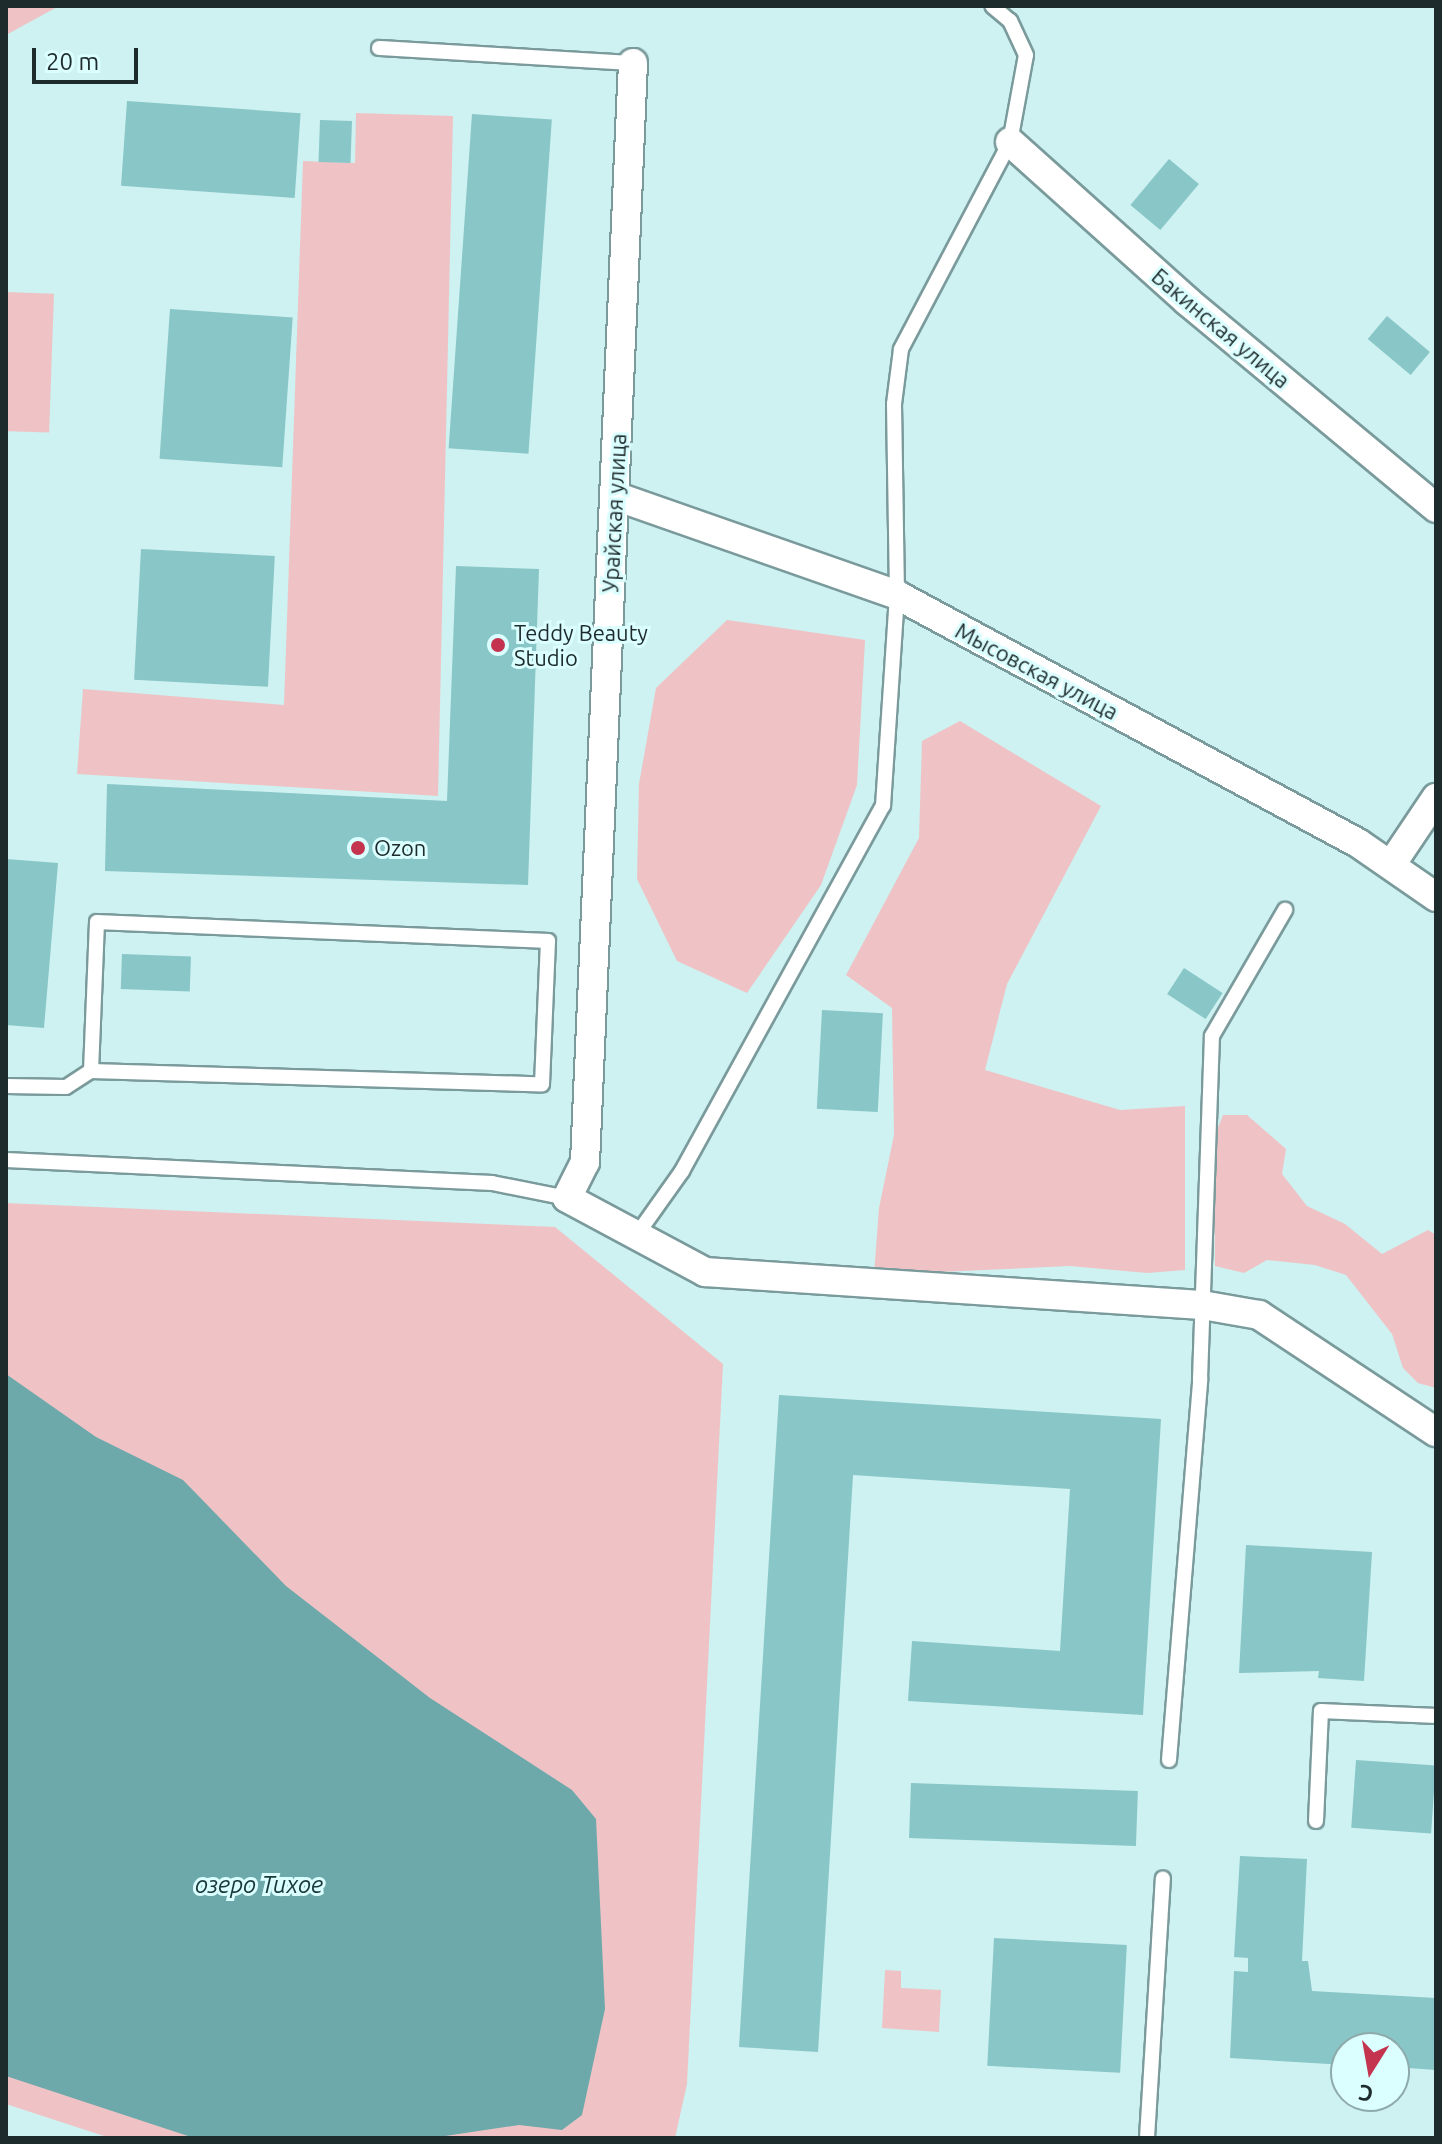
<!DOCTYPE html>
<html>
<head>
<meta charset="utf-8">
<style>
	body { margin:0 }
	#map { position:relative; width:1442px; height:2144px; overflow:hidden; background:#cef1f1; font-family:Ubuntu,sans-serif }
	div>[style] { position:absolute }
	.green>* { inset:0; background:#efc3c5; transform-origin:0 0 }
	.water>* { inset:0; background:#6da9ab }
	.building>* { inset:0; background:#88c6c7; transform-origin:0 0 }
	.roads { filter:drop-shadow(2px 0 #7a9a9b) drop-shadow(-2px 0 #7a9a9b) drop-shadow(0 2px #7a9a9b) drop-shadow(0 -2px #7a9a9b) }
	.lane>* { height:14px; margin:-7px; padding:0 7px; transform-origin:7px; border-radius:7px; background:#fff }
	.street>* { height:28px; margin:-14px; padding:0 14px; transform-origin:14px; border-radius:14px; background:#fff }
	.dots>* { width:22px; height:22px; translate:-50% -50%; box-sizing:border-box; border:4px solid #dbfeff; border-radius:50% }
	span { translate:-50% -50%; white-space:nowrap; text-align:center; line-height:1.15; -webkit-text-stroke:6px #dbfeff; paint-order:stroke }
	.street-label { font-size:22px; color:#1e2b2c }
	.poi-label { font-size:22px; color:#1e2b2c }
	.left { translate:0 -50%; text-align:left }
	.water-label { font-size:24px; color:#183839; font-style:italic }
	.frame { position:absolute; inset:0; border:8px solid #1e2b2c; pointer-events:none }
	.north { position:absolute; left:1330px; top:2032px; width:80px; height:80px; box-sizing:border-box; background:#dbfeff; border:2px solid #8faaab; border-radius:50%; rotate:191deg; font-size:22px; font-weight:700; line-height:32px; text-align:center; color:#1e2b2c }
	.north::after { content:''; display:block; margin:auto; width:28px; height:36px; background:#c4344f; clip-path:polygon(50% 0,100% 100%,50% 72%,0 100%) }
	.scale { position:absolute; left:32px; top:48px; width:106px; height:36px; box-sizing:border-box; border:4px solid #1e2b2c; border-top:0; padding-left:10px; font-size:24px; line-height:28px; white-space:nowrap; color:#1e2b2c; -webkit-text-stroke:6px #dbfeff; paint-order:stroke }
</style>
</head>
<body>
<div id="map">
	<div class="green">
		<div style="clip-path:polygon(6px 6px,59px 6px,6px 35px)"></div>
		<div style="clip-path:polygon(356px 113px,453px 116px,438px 796px,77px 774px,83px 689px,284px 705px,303px 161px,355px 163px)"></div>
		<div style="left:6px;top:292px;width:48px;height:139px;rotate:2deg"></div>
		<div style="clip-path:polygon(727px 620px,865px 640px,857px 785px,821px 885px,747px 993px,677px 961px,637px 879px,639px 784px,656px 688px)"></div>
		<div style="clip-path:polygon(960px 721px,1101px 806px,1007px 984px,985px 1070px,1120px 1110px,1185px 1106px,1185px 1270px,1147px 1273px,1070px 1266px,874px 1275px,879px 1208px,894px 1135px,892px 1008px,846px 975px,919px 838px,922px 741px)"></div>
		<div style="clip-path:polygon(1223px 1115px,1247px 1115px,1286px 1149px,1282px 1174px,1307px 1206px,1345px 1224px,1382px 1254px,1428px 1230px,1436px 1235px,1436px 1388px,1418px 1383px,1403px 1368px,1392px 1334px,1346px 1275px,1315px 1265px,1267px 1260px,1244px 1273px,1215px 1266px,1214px 1138px)"></div>
		<div style="clip-path:polygon(6px 1203px,555px 1227px,723px 1364px,687px 2084px,675px 2138px,110px 2138px,6px 2104px)"></div>
		<div style="clip-path:polygon(885px 1970px,901px 1971px,901px 1988px,941px 1990px,939px 2032px,882px 2028px)"></div>
	</div>
	<div class="water">
		<div style="clip-path:polygon(6px 1374px,96px 1437px,183px 1480px,286px 1586px,430px 1698px,572px 1790px,596px 1819px,605px 2009px,582px 2115px,562px 2130px,519px 2125px,432px 2138px,194px 2138px,6px 2076px)"></div>
	</div>
	<div class="building">
		<div style="left:127px;top:101px;width:174px;height:85px;rotate:4deg"></div>
		<div style="left:472px;top:114px;width:80px;height:335px;rotate:4deg"></div>
		<div style="left:320px;top:120px;width:32px;height:42px;rotate:2deg"></div>
		<div style="left:1169px;top:159px;width:39px;height:60px;rotate:40deg"></div>
		<div style="left:170px;top:309px;width:123px;height:150px;rotate:4deg"></div>
		<div style="left:1387px;top:316px;width:56px;height:30px;rotate:40deg"></div>
		<div style="left:141px;top:549px;width:134px;height:131px;rotate:3deg"></div>
		<div style="clip-path:polygon(456px 566px,539px 569px,528px 885px,105px 871px,107px 784px,447px 801px)"></div>
		<div style="clip-path:polygon(6px 859px,58px 863px,44px 1028px,6px 1025px)"></div>
		<div style="left:122px;top:954px;width:69px;height:35px;rotate:2deg"></div>
		<div style="left:1184px;top:968px;width:46px;height:31px;rotate:33deg"></div>
		<div style="left:822px;top:1010px;width:61px;height:99px;rotate:3deg"></div>
		<div style="clip-path:polygon(779px 1395px,1161px 1419px,1143px 1715px,908px 1701px,912px 1641px,1060px 1651px,1070px 1489px,853px 1475px,818px 2052px,739px 2047px)"></div>
		<div style="clip-path:polygon(1246px 1545px,1372px 1552px,1364px 1681px,1318px 1678px,1319px 1671px,1239px 1673px)"></div>
		<div style="left:1356px;top:1760px;width:80px;height:68px;rotate:4deg"></div>
		<div style="left:911px;top:1783px;width:227px;height:55px;rotate:2deg"></div>
		<div style="clip-path:polygon(1240px 1856px,1307px 1859px,1302px 1961px,1308px 1961px,1312px 1991px,1436px 1998px,1436px 2070px,1394px 2067px,1394px 2048px,1346px 2048px,1346px 2065px,1230px 2058px,1234px 1971px,1248px 1972px,1248px 1958px,1234px 1957px)"></div>
		<div style="left:994px;top:1938px;width:133px;height:128px;rotate:3deg"></div>
	</div>
	<div class="roads">
		<div class="lane">
			<div style="left:379px;top:48px;width:254px;rotate:3.4deg"></div>
			<div style="left:6px;top:1086px;width:60px;rotate:1deg"></div>
			<div style="left:66px;top:1087px;width:30px;rotate:-33deg"></div>
			<div style="left:91px;top:1071px;width:451px;rotate:1.7deg"></div>
			<div style="left:542px;top:1084px;width:143px;rotate:-87.6deg"></div>
			<div style="left:548px;top:941px;width:451px;rotate:-177.6deg"></div>
			<div style="left:97px;top:922px;width:149px;rotate:92.3deg"></div>
			<div style="left:6px;top:1160px;width:487px;rotate:2.7deg"></div>
			<div style="left:492px;top:1183px;width:76px;rotate:11.3deg"></div>
			<div style="left:638px;top:1233px;width:76px;rotate:-54.6deg"></div>
			<div style="left:682px;top:1171px;width:417px;rotate:-61.2deg"></div>
			<div style="left:883px;top:806px;width:211px;rotate:-86.2deg"></div>
			<div style="left:897px;top:595px;width:191px;rotate:-90.9deg"></div>
			<div style="left:894px;top:404px;width:55px;rotate:-82.7deg"></div>
			<div style="left:901px;top:349px;width:234px;rotate:-62.2deg"></div>
			<div style="left:1010px;top:142px;width:88px;rotate:-79.6deg"></div>
			<div style="left:1026px;top:55px;width:38px;rotate:-115deg"></div>
			<div style="left:1010px;top:21px;width:23px;rotate:-140deg"></div>
			<div style="left:1169px;top:1760px;width:382px;rotate:-85.3deg"></div>
			<div style="left:1200px;top:1379px;width:343px;rotate:-88deg"></div>
			<div style="left:1212px;top:1036px;width:146px;rotate:-59.9deg"></div>
			<div style="left:1316px;top:1821px;width:110px;rotate:-87.4deg"></div>
			<div style="left:1321px;top:1711px;width:115px;rotate:2.5deg"></div>
			<div style="left:1147px;top:2138px;width:260px;rotate:-86.5deg"></div>
		</div>
		<div class="street">
			<div style="left:633px;top:63px;width:1100px;rotate:92.5deg"></div>
			<div style="left:585px;top:1162px;width:40px;rotate:116.6deg"></div>
			<div style="left:567px;top:1198px;width:157px;rotate:28.2deg"></div>
			<div style="left:705px;top:1272px;width:498px;rotate:3.8deg"></div>
			<div style="left:1202px;top:1305px;width:58px;rotate:10deg"></div>
			<div style="left:1259px;top:1315px;width:212px;rotate:33.5deg"></div>
			<div style="left:1010px;top:142px;width:238px;rotate:41.9deg"></div>
			<div style="left:1187px;top:301px;width:324px;rotate:39.7deg"></div>
			<div style="left:615px;top:496px;width:299px;rotate:19.3deg"></div>
			<div style="left:897px;top:595px;width:523px;rotate:28.28deg"></div>
			<div style="left:1358px;top:843px;width:95px;rotate:34.7deg"></div>
			<div style="left:1391px;top:865px;width:81px;rotate:-56.1deg"></div>
		</div>
	</div>
	<div class="dots">
		<div style="left:498px;top:645px;background:#c4344f"></div>
		<div style="left:358px;top:848px;background:#c4344f"></div>
	</div>
	<div class="street-label">
		<span style="left:1221px;top:328px;rotate:40deg">Бакинская улица</span>
		<span style="left:614px;top:513px;rotate:-87deg">Урайская улица</span>
		<span style="left:1037px;top:671px;rotate:28deg">Мысовская улица</span>
	</div>
	<div class="poi-label">
		<span class="left" style="left:514px;top:645px">Teddy Beauty<br>Studio</span>
		<span class="left" style="left:374px;top:848px">Ozon</span>
	</div>
	<div class="water-label">
		<span style="left:259px;top:1885px">озеро Тихое</span>
	</div>
	<div class="frame"></div>
	<div class="north">С</div>
	<div class="scale">20 m</div>
</div>
</body>
</html>
